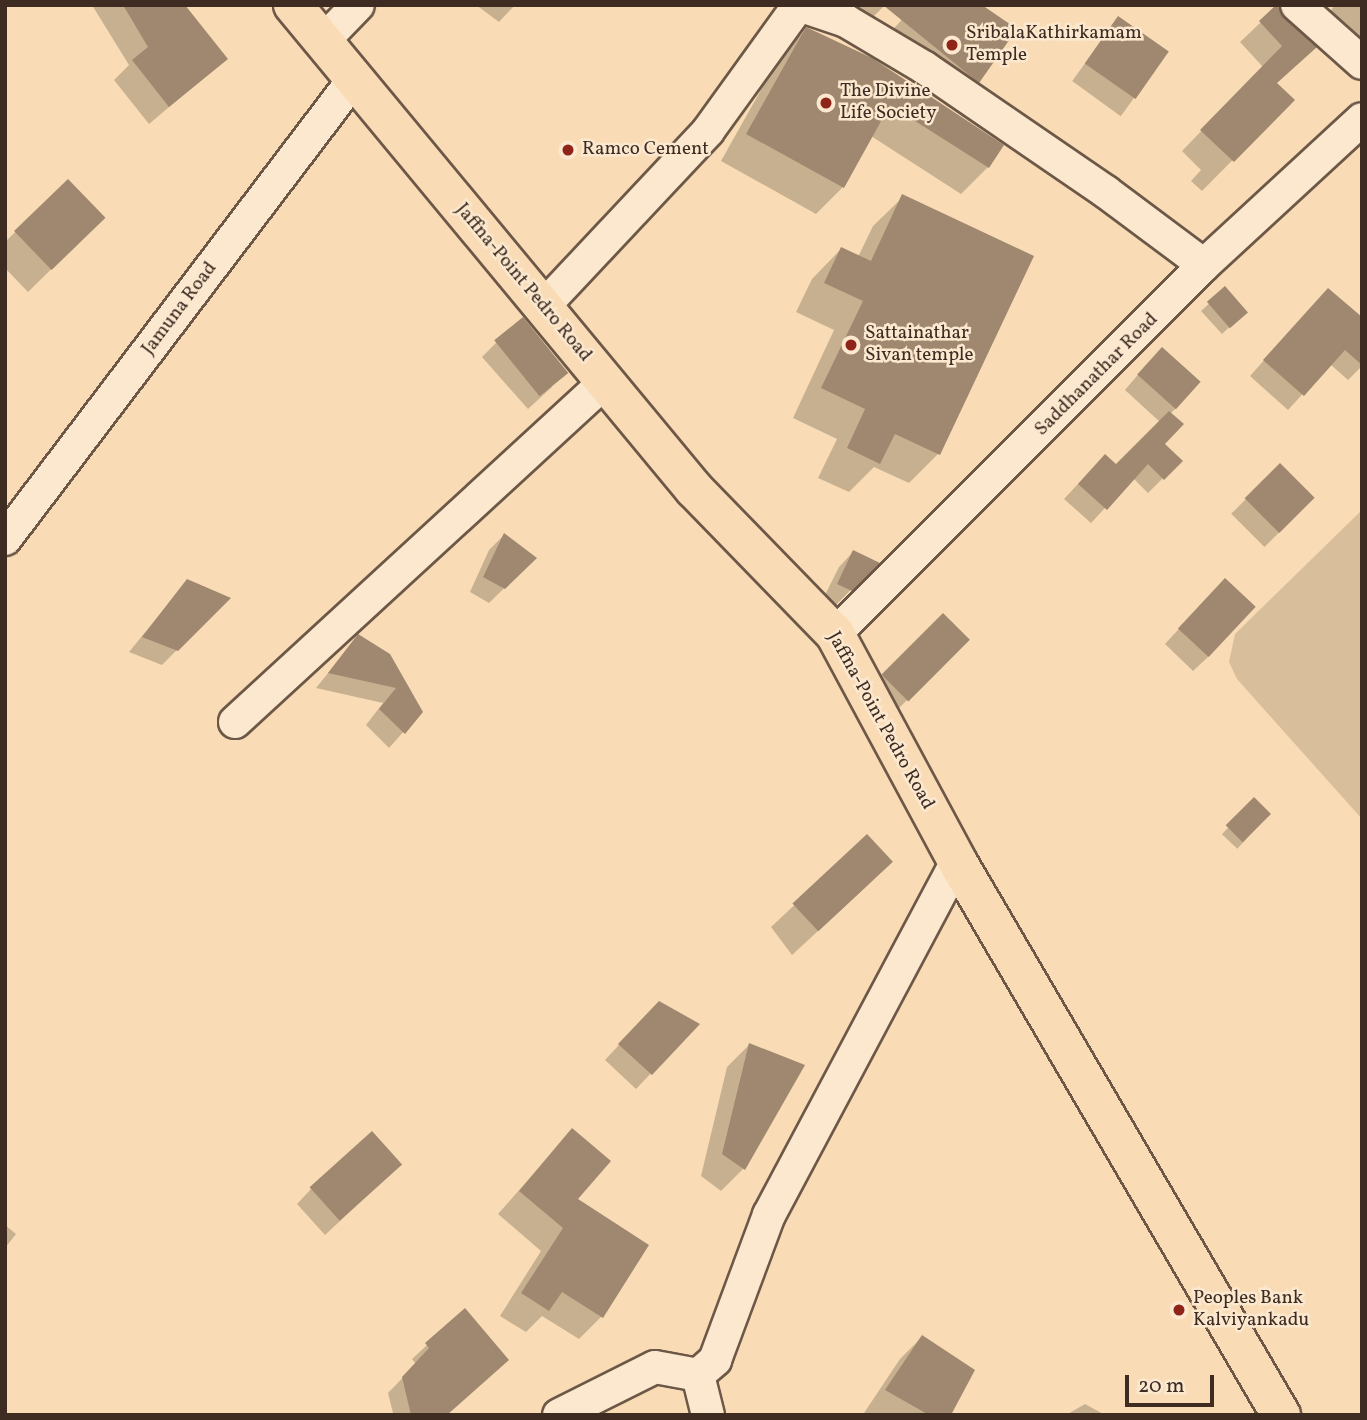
<!DOCTYPE html>
<html>
<head>
<meta charset="utf-8">
<style>
	body { margin:0 }
	#map { position:relative; width:1367px; height:1420px; overflow:hidden; background:#f9dcb5; font-family:Vollkorn,serif }
	div>[style] { position:absolute }
	.green>* { inset:0; background:#d9be9c }
	.shadow>* { inset:0; background:#0003; transform-origin:0 0 }
	.building>* { inset:0; background:#9f886f; transform-origin:0 0 }
	.roads { filter:drop-shadow(2px 0 #6d5848) drop-shadow(-2px 0 #6d5848) drop-shadow(0 2px #6d5848) drop-shadow(0 -2px #6d5848) }
	.minor>* { height:32px; margin:-16px; padding:0 16px; transform-origin:16px; border-radius:16px; background:#fbe8cf }
	.primary>* { height:38px; margin:-19px; padding:0 19px; transform-origin:19px; border-radius:19px; background:#f9dcb5 }
	.dots>* { width:19px; height:19px; translate:-50% -50%; box-sizing:border-box; border:4px solid #fbe8cf; border-radius:50% }
	span { translate:-50% -50%; white-space:nowrap; text-align:center; line-height:1.15; -webkit-text-stroke:5px #fbe8cf; paint-order:stroke }
	.poi-label { font-size:19px; color:#3e2c23 }
	.left { translate:0 -50%; text-align:left }
	.street-label { font-size:19px; color:#3e2c23 }
	.frame { position:absolute; inset:0; border:7px solid #3e2c23; pointer-events:none }
	.scale { position:absolute; left:1125px; top:1375px; width:89px; height:32px; box-sizing:border-box; border:4px solid #3e2c23; border-top:0; padding-left:9px; font-size:21px; line-height:24px; white-space:nowrap; color:#3e2c23; -webkit-text-stroke:5px #fbe8cf; paint-order:stroke }
</style>
</head>
<body>
<div id="map">
	<div class="green">
		<div style="clip-path:polygon(1362px 510px,1362px 819px,1237px 679px,1229px 662px,1235px 634px)"></div>
	</div>
	<div class="shadow">
		<div style="clip-path:polygon(92px 5px,183px 5px,226px 59px,149px 124px,114px 80px,129px 65px)"></div>
		<div style="clip-path:polygon(476px 5px,515px 5px,499px 22px)"></div>
		<div style="clip-path:polygon(852px 5px,885px 5px,870px 20px)"></div>
		<div style="clip-path:polygon(915px 5px,978px 82px,964px 96px,888px 35px)"></div>
		<div style="clip-path:polygon(1335px 5px,1362px 5px,1362px 40px,1329px 13px)"></div>
		<div style="clip-path:polygon(1278px 6px,1283px 19px,1314px 47px,1246px 110px,1292px 100px,1202px 191px,1191px 181px,1201px 170px,1182px 151px,1263px 67px,1240px 42px)"></div>
		<div style="left:1118px;top:18px;width:60px;height:78px;rotate:36deg"></div>
		<div style="clip-path:polygon(806px 29px,988px 167px,961px 194px,871px 136px,843px 187px,816px 214px,721px 161px,780px 56px)"></div>
		<div style="clip-path:polygon(68px 181px,81px 240px,28px 292px,5px 268px,5px 242px)"></div>
		<div style="clip-path:polygon(903px 197px,938px 454px,909px 483px,874px 467px,849px 492px,818px 478px,837px 439px,793px 418px,834px 330px,796px 312px,812px 279px,841px 249px,858px 257px,873px 226px)"></div>
		<div style="clip-path:polygon(1225px 289px,1239px 318px,1222px 334px,1201px 311px)"></div>
		<div style="clip-path:polygon(1313px 305px,1362px 319px,1362px 366px,1348px 380px,1330px 364px,1288px 410px,1250px 376px)"></div>
		<div style="clip-path:polygon(497px 342px,552px 387px,528px 409px,482px 357px)"></div>
		<div style="clip-path:polygon(1147px 364px,1176px 408px,1170px 414px,1163px 444px,1180px 461px,1148px 493px,1133px 478px,1091px 523px,1064px 499px,1090px 471px,1116px 466px,1160px 422px,1125px 390px)"></div>
		<div style="left:1280px;top:465px;width:47px;height:69px;rotate:45deg"></div>
		<div style="clip-path:polygon(504px 535px,534px 559px,489px 603px,470px 592px,489px 550px)"></div>
		<div style="clip-path:polygon(853px 552px,877px 563px,836px 605px,823px 599px,839px 567px)"></div>
		<div style="clip-path:polygon(187px 581px,228px 598px,162px 665px,129px 652px)"></div>
		<div style="clip-path:polygon(1210px 595px,1208px 657px,1193px 671px,1165px 644px)"></div>
		<div style="left:943px;top:616px;width:34px;height:105px;rotate:45deg"></div>
		<div style="clip-path:polygon(358px 636px,421px 712px,389px 748px,366px 725px,383px 703px,316px 688px)"></div>
		<div style="left:1254px;top:800px;width:21px;height:47px;rotate:43deg"></div>
		<div style="clip-path:polygon(867px 837px,869px 884px,792px 955px,771px 927px)"></div>
		<div style="clip-path:polygon(644px 1018px,697px 1025px,636px 1089px,605px 1060px)"></div>
		<div style="clip-path:polygon(749px 1045px,803px 1066px,743px 1169px,721px 1191px,701px 1176px,727px 1067px)"></div>
		<div style="clip-path:polygon(572px 1130px,575px 1200px,601px 1317px,579px 1339px,542px 1316px,526px 1332px,500px 1316px,541px 1251px,498px 1214px)"></div>
		<div style="clip-path:polygon(385px 1179px,325px 1235px,297px 1204px,311px 1189px)"></div>
		<div style="clip-path:polygon(5px 1225px,16px 1234px,5px 1248px)"></div>
		<div style="clip-path:polygon(464px 1311px,445px 1415px,389px 1415px,393px 1413px,388px 1393px,416px 1364px,412px 1359px)"></div>
		<div style="clip-path:polygon(922px 1337px,949px 1415px,864px 1413px,900px 1359px)"></div>
		<div style="clip-path:polygon(1085px 1404px,1105px 1415px,1066px 1415px)"></div>
	</div>
	<div class="building">
		<div style="clip-path:polygon(123px 5px,185px 5px,228px 59px,169px 107px,132px 60px,148px 47px)"></div>
		<div style="clip-path:polygon(883px 5px,982px 5px,1017px 29px,979px 83px)"></div>
		<div style="clip-path:polygon(1276px 5px,1317px 47px,1277px 83px,1295px 100px,1234px 162px,1200px 130px,1282px 46px,1259px 21px)"></div>
		<div style="left:1118px;top:16px;width:62px;height:58px;rotate:35deg"></div>
		<div style="clip-path:polygon(806px 27px,872px 58px,1004px 145px,989px 168px,890px 105px,844px 188px,746px 134px)"></div>
		<div style="left:68px;top:179px;width:54px;height:75px;rotate:46deg"></div>
		<div style="clip-path:polygon(902px 194px,1034px 256px,940px 455px,895px 434px,880px 464px,847px 448px,865px 409px,821px 388px,863px 301px,824px 283px,841px 247px,871px 261px)"></div>
		<div style="left:1225px;top:286px;width:35px;height:24px;rotate:49deg"></div>
		<div style="clip-path:polygon(1328px 288px,1362px 317px,1362px 365px,1345px 350px,1304px 396px,1263px 360px)"></div>
		<div style="left:523px;top:317px;width:72px;height:37px;rotate:51deg"></div>
		<div style="left:1162px;top:347px;width:52px;height:37px;rotate:42deg"></div>
		<div style="clip-path:polygon(1169px 411px,1184px 424px,1165px 444px,1183px 461px,1164px 480px,1148px 464px,1107px 510px,1078px 484px,1105px 454px,1116px 464px)"></div>
		<div style="left:1280px;top:463px;width:49px;height:50px;rotate:45deg"></div>
		<div style="clip-path:polygon(504px 533px,537px 558px,505px 589px,483px 577px)"></div>
		<div style="clip-path:polygon(853px 550px,880px 563px,852px 591px,837px 584px)"></div>
		<div style="left:1225px;top:578px;width:42px;height:69px;rotate:43deg"></div>
		<div style="clip-path:polygon(187px 579px,231px 598px,178px 651px,142px 637px)"></div>
		<div style="left:943px;top:613px;width:38px;height:87px;rotate:45deg"></div>
		<div style="clip-path:polygon(358px 634px,390px 654px,423px 712px,405px 734px,379px 709px,396px 688px,328px 673px)"></div>
		<div style="left:1254px;top:797px;width:24px;height:40px;rotate:45deg"></div>
		<div style="left:867px;top:834px;width:38px;height:102px;rotate:47deg"></div>
		<div style="clip-path:polygon(659px 1001px,700px 1024px,652px 1075px,618px 1044px)"></div>
		<div style="clip-path:polygon(749px 1043px,805px 1065px,745px 1170px,722px 1154px)"></div>
		<div style="clip-path:polygon(572px 1128px,611px 1161px,578px 1199px,649px 1245px,603px 1318px,562px 1292px,549px 1311px,521px 1293px,563px 1228px,519px 1191px)"></div>
		<div style="left:372px;top:1131px;width:45px;height:84px;rotate:48deg"></div>
		<div style="clip-path:polygon(465px 1308px,509px 1360px,447px 1415px,411px 1415px,402px 1377px,429px 1348px,425px 1343px)"></div>
		<div style="clip-path:polygon(922px 1335px,975px 1370px,951px 1415px,929px 1415px,885px 1390px)"></div>
	</div>
	<div class="roads">
		<div class="minor">
			<div style="left:1297px;top:5px;width:87px;rotate:41.7deg"></div>
			<div style="left:323px;top:41px;width:50px;rotate:-45.8deg"></div>
			<div style="left:543px;top:307px;width:241px;rotate:-46.8deg"></div>
			<div style="left:708px;top:131px;width:155px;rotate:-54.2deg"></div>
			<div style="left:799px;top:5px;width:50px;rotate:18.8deg"></div>
			<div style="left:846px;top:21px;width:92px;rotate:30.7deg"></div>
			<div style="left:925px;top:68px;width:219px;rotate:34.4deg"></div>
			<div style="left:1106px;top:192px;width:122px;rotate:36.7deg"></div>
			<div style="left:5px;top:539px;width:577px;rotate:-52.81deg"></div>
			<div style="left:835px;top:634px;width:522px;rotate:-45deg"></div>
			<div style="left:1204px;top:265px;width:215px;rotate:-42.7deg"></div>
			<div style="left:235px;top:722px;width:502px;rotate:-42.58deg"></div>
			<div style="left:698px;top:1375px;width:41px;rotate:76deg"></div>
			<div style="left:559px;top:1415px;width:107px;rotate:-26.6deg"></div>
			<div style="left:655px;top:1367px;width:44px;rotate:10.5deg"></div>
			<div style="left:698px;top:1375px;width:23px;rotate:-41deg"></div>
			<div style="left:715px;top:1360px;width:155px;rotate:-69.6deg"></div>
			<div style="left:769px;top:1215px;width:401px;rotate:-62deg"></div>
		</div>
		<div class="primary">
			<div style="left:293px;top:5px;width:629px;rotate:50.36deg"></div>
			<div style="left:694px;top:489px;width:202px;rotate:45.8deg"></div>
			<div style="left:835px;top:634px;width:258px;rotate:61.7deg"></div>
			<div style="left:957px;top:861px;width:642px;rotate:59.68deg"></div>
		</div>
	</div>
	<div class="dots">
		<div style="left:952px;top:45px;background:#8f2418"></div>
		<div style="left:826px;top:103px;background:#8f2418"></div>
		<div style="left:568px;top:150px;background:#8f2418"></div>
		<div style="left:851px;top:345px;background:#8f2418"></div>
		<div style="left:1179px;top:1310px;background:#8f2418"></div>
	</div>
	<div class="poi-label">
		<span class="left" style="left:966px;top:45px">SribalaKathirkamam<br>Temple</span>
		<span class="left" style="left:840px;top:103px">The Divine<br>Life Society</span>
		<span class="left" style="left:582px;top:150px">Ramco Cement</span>
		<span class="left" style="left:865px;top:345px">Sattainathar<br>Sivan temple</span>
		<span class="left" style="left:1193px;top:1310px">Peoples Bank<br>Kalviyankadu</span>
	</div>
	<div class="street-label">
		<span style="left:523px;top:283px;rotate:50deg">Jaffna-Point Pedro Road</span>
		<span style="left:180px;top:309px;rotate:-53deg">Jamuna Road</span>
		<span style="left:1097px;top:375px;rotate:-45deg">Saddhanathar Road</span>
		<span style="left:880px;top:721px;rotate:61deg">Jaffna-Point Pedro Road</span>
	</div>
	<div class="frame"></div>
	<div class="scale">20 m</div>
</div>
</body>
</html>
